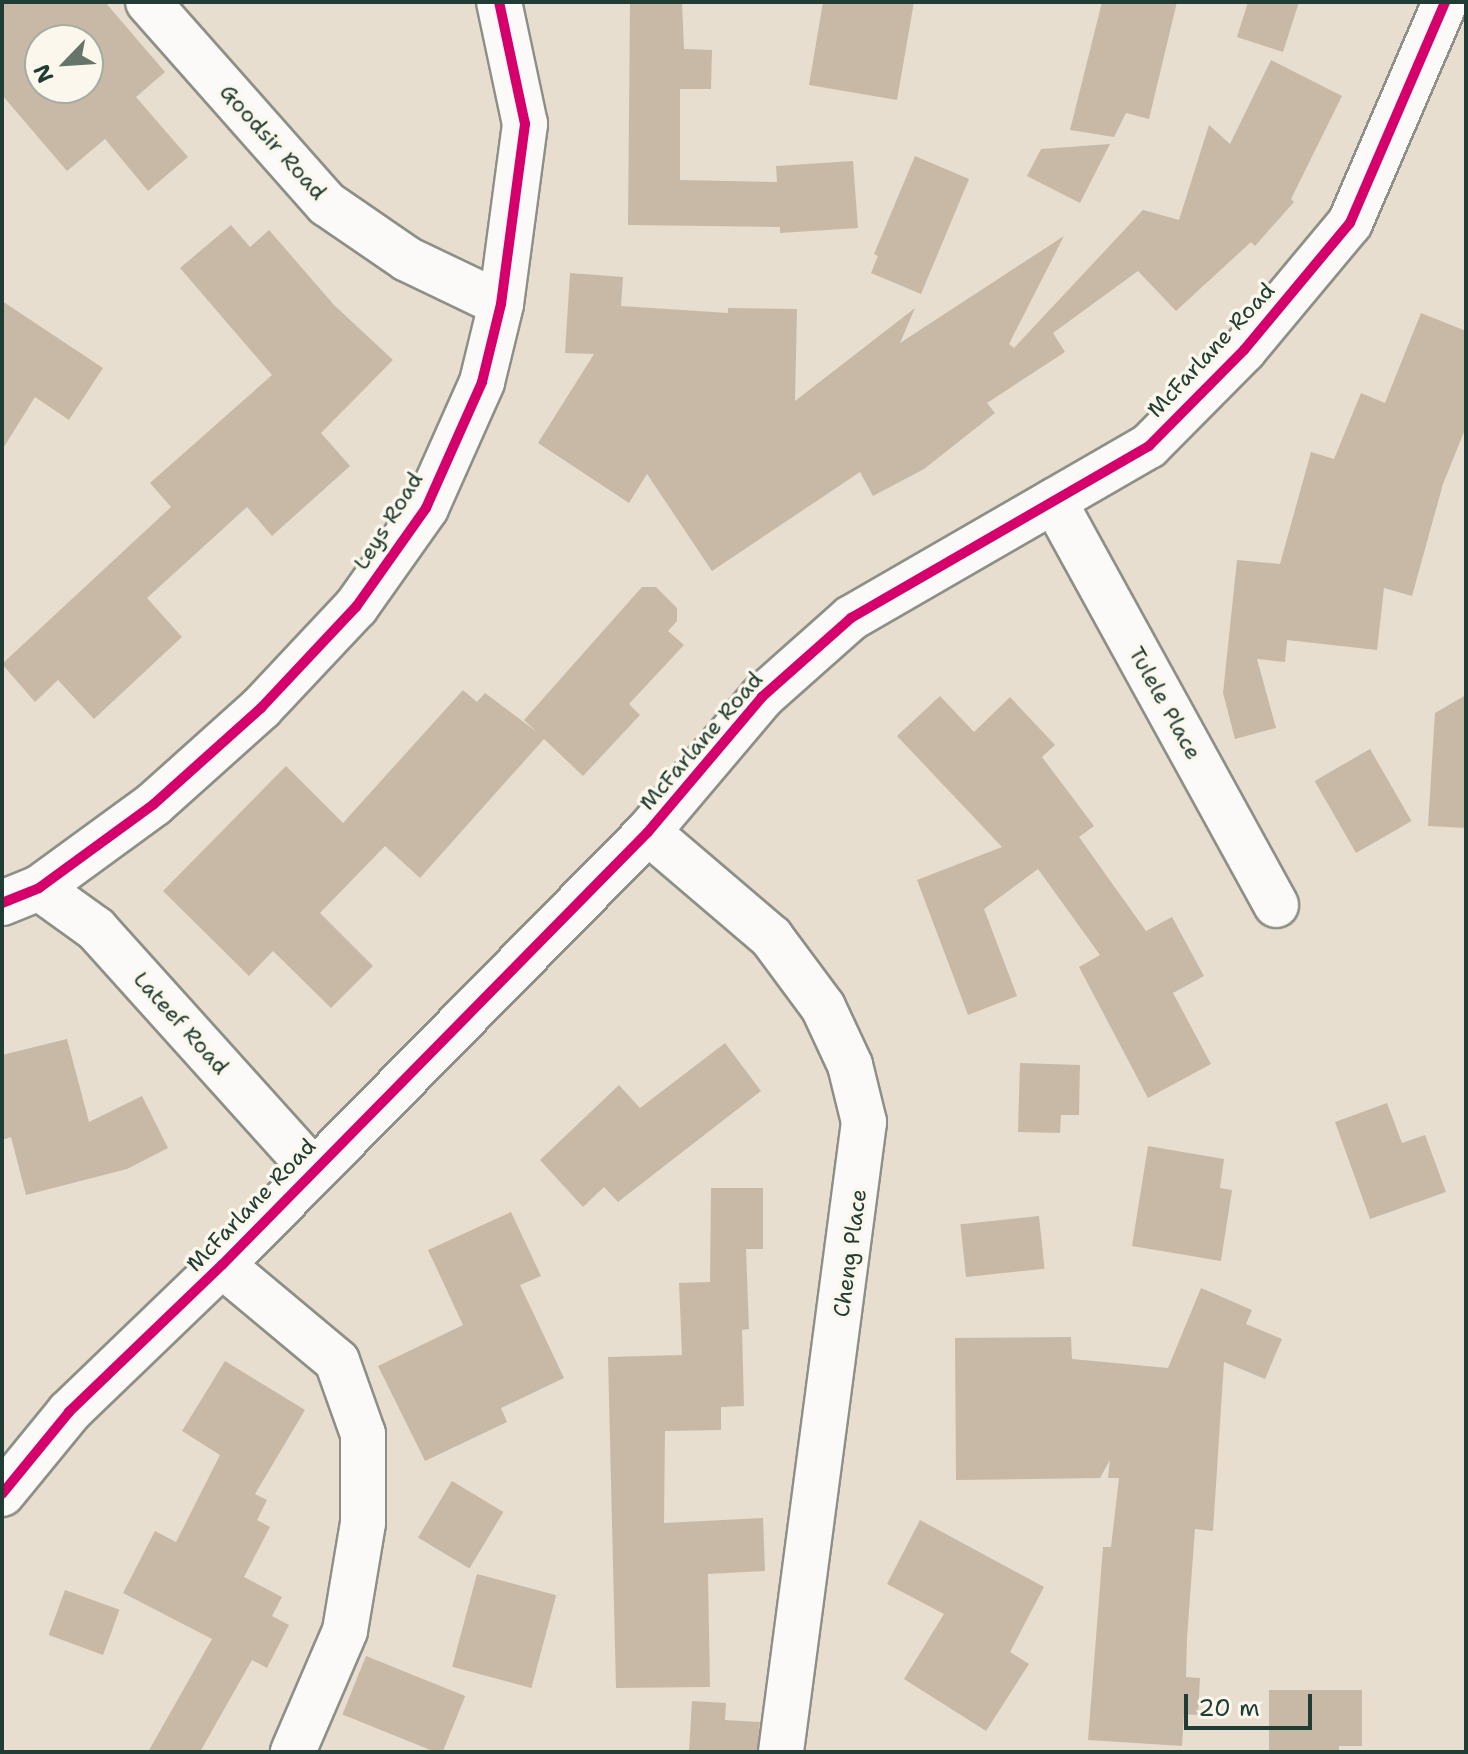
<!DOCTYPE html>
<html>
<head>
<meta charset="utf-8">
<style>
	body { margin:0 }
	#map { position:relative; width:1468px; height:1754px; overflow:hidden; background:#e7decf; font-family:"Shantell Sans",sans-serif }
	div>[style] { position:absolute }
	.building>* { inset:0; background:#c8b9a7; transform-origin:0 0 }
	.roads { filter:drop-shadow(2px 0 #8e8f86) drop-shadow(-2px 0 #8e8f86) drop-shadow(0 2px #8e8f86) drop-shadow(0 -2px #8e8f86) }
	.minor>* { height:44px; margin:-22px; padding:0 22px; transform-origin:22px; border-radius:22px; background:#fbfaf8 }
	.cycleway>* { height:10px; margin:-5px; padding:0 5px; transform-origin:5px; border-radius:5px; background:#d6006c }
	span { translate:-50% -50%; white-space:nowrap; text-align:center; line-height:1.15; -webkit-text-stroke:7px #fbf7ec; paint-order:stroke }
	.street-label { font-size:22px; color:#1f3d34 }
	.frame { position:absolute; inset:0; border:4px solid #1f3d34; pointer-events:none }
	.north { position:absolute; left:24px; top:24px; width:80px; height:80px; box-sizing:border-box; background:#fbf7ec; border:2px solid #a3ada2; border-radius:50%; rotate:245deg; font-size:22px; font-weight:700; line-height:32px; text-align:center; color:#1f3d34 }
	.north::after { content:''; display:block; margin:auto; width:28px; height:36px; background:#65756a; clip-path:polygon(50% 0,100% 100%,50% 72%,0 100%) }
	.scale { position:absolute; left:1184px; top:1694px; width:128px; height:36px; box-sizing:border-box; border:4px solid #1f3d34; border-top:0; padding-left:10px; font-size:24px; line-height:28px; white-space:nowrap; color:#1f3d34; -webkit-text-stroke:6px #fbf7ec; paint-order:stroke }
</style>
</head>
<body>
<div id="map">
	<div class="building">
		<div style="clip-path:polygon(evenodd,2px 2px,105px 2px,165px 72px,136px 97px,188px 157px,148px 191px,105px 139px,67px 171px,2px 95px,2px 2px,40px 40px,88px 40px,88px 88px,40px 88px,40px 40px)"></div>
		<div style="clip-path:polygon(630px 2px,682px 2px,684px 49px,712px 50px,711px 89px,680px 89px,680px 180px,777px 182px,776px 166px,853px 161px,858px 228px,780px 233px,780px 227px,628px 225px)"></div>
		<div style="clip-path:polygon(823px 2px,914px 2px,897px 100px,809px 85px)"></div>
		<div style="clip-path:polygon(1102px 2px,1177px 2px,1149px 119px,1126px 113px,1114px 137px,1070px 130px)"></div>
		<div style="clip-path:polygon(1248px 2px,1299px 2px,1283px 52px,1237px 37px)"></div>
		<div style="clip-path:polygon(1271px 60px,1342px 96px,1291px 199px,1294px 202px,1255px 246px,1251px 242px,1176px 311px,1138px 271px,1053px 333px,1065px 352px,987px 403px,995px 413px,924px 469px,873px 496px,860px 472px,712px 571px,647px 474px,629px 503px,538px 443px,594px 354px,565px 353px,570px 273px,623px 277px,621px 306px,728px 313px,728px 308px,797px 309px,795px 401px,915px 308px,900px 343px,1064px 236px,1009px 344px,1014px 348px,1143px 210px,1179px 220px,1209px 125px,1230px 144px)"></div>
		<div style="clip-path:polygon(1110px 144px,1080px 203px,1027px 176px,1041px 149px)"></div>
		<div style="clip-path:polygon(915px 156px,969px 179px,921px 294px,871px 273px,878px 256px,874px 254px)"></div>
		<div style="clip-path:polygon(231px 225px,250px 247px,269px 230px,334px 305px,393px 360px,321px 433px,350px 466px,272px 536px,247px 507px,147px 598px,182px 637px,94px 719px,58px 680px,35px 702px,2px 664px,171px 507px,150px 483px,272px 375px,180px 268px)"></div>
		<div style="clip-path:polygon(2px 301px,103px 368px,69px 420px,35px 397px,2px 450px)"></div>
		<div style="clip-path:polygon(1421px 313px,1466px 331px,1466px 427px,1443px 484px,1412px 596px,1384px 588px,1377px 650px,1287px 640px,1285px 662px,1257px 659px,1276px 728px,1235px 739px,1223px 693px,1237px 560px,1280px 564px,1311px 452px,1334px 459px,1361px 393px,1385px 403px)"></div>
		<div style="clip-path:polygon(642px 587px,656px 587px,677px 608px,677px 621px,668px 631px,684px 645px,629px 704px,640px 715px,583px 776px,544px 739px,420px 878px,385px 846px,320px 913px,373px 966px,331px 1008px,273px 951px,249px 976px,163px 891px,286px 766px,343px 823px,463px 690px,477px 702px,485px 693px,537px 732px,524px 720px)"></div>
		<div style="clip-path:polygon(1466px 695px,1466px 828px,1428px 826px,1435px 713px)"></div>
		<div style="clip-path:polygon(940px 696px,974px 732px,1010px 697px,1055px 745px,1042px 757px,1094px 826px,1079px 837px,1146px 931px,1172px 917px,1204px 976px,1173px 993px,1211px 1064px,1148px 1098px,1079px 967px,1100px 955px,1038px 869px,984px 909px,1017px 996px,968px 1015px,917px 880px,1002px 847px,897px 736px)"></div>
		<div style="left:1370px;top:749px;width:83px;height:64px;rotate:60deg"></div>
		<div style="clip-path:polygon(67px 1039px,89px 1122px,142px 1096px,168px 1148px,127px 1169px,26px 1195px,11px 1137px,2px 1140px,2px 1055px)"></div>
		<div style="clip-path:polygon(725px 1043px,761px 1091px,618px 1202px,604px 1187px,583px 1207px,540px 1160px,619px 1085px,640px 1108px)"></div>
		<div style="clip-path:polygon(1020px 1063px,1080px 1065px,1079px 1115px,1061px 1115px,1060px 1133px,1018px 1132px)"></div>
		<div style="clip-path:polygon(1387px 1103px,1402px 1143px,1425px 1135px,1446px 1192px,1370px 1219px,1335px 1122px)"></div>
		<div style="clip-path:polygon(1148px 1146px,1224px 1159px,1220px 1188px,1232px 1190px,1221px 1261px,1132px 1246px)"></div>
		<div style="clip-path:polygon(711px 1188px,763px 1188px,763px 1249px,746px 1249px,749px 1329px,742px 1330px,744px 1406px,721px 1407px,721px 1430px,665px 1431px,664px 1523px,763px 1518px,765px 1571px,708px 1574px,710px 1687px,616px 1688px,608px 1357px,682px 1355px,679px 1283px,710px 1282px)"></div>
		<div style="clip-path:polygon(511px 1212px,541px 1276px,520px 1285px,564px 1378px,501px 1408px,507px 1422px,425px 1461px,378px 1366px,463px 1325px,428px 1250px)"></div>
		<div style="left:1039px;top:1216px;width:53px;height:79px;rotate:84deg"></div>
		<div style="clip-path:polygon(1201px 1288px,1252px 1310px,1246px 1324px,1282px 1339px,1265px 1379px,1224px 1362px,1213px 1531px,1195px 1529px,1187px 1638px,1186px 1677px,1200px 1678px,1198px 1715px,1184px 1714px,1182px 1746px,1088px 1740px,1103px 1547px,1111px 1547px,1119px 1478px,1108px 1478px,1110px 1460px,1100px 1478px,956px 1480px,955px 1338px,1071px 1337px,1072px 1359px,1168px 1368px)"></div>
		<div style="clip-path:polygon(225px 1361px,305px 1410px,255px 1494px,267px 1500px,257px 1520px,270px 1527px,244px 1577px,282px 1597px,272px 1616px,289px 1625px,267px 1668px,252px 1660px,200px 1752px,148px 1752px,212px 1639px,123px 1593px,155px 1531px,176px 1542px,220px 1455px,182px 1431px)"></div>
		<div style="left:452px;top:1481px;width:60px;height:66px;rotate:31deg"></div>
		<div style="clip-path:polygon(920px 1520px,1044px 1587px,1010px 1652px,1029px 1664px,986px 1731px,904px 1679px,944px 1614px,887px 1584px)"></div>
		<div style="left:477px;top:1574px;width:82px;height:96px;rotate:15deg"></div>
		<div style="left:65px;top:1590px;width:58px;height:48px;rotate:20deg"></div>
		<div style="left:366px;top:1656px;width:107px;height:63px;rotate:22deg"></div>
		<div style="clip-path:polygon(1269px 1690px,1362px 1690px,1362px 1746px,1339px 1746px,1339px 1752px,1269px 1752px)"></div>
		<div style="clip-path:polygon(692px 1701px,726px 1703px,725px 1720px,760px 1722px,757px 1752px,689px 1752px)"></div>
	</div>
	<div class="roads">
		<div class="minor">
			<div style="left:148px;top:2px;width:270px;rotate:48.5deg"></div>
			<div style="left:327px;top:204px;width:97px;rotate:34.5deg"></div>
			<div style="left:407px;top:259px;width:104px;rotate:25.6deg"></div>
			<div style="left:1054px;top:501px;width:461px;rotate:61.2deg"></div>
			<div style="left:648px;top:832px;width:162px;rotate:40.5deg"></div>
			<div style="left:771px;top:937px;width:87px;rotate:53.4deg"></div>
			<div style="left:823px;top:1007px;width:64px;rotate:65deg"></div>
			<div style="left:850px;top:1065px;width:59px;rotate:76.2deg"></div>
			<div style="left:864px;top:1122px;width:635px;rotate:97.51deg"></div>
			<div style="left:39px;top:888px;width:70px;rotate:35.7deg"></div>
			<div style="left:96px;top:929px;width:323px;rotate:48deg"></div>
			<div style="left:2px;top:903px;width:40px;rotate:-22deg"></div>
			<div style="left:39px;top:888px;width:142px;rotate:-36.1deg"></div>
			<div style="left:154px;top:804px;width:144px;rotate:-41.9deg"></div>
			<div style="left:261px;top:708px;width:139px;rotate:-46.8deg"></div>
			<div style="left:356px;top:607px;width:121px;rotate:-54.7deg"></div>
			<div style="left:426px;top:508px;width:138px;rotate:-66deg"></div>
			<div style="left:482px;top:382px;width:80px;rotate:-76.3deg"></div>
			<div style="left:501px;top:304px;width:182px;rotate:-82.4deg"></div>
			<div style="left:525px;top:124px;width:125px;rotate:-102deg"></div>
			<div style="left:222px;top:1265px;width:150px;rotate:39.9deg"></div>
			<div style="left:337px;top:1361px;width:77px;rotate:70.4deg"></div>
			<div style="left:363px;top:1434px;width:89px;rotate:90deg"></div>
			<div style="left:363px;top:1523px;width:109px;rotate:99.5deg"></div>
			<div style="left:345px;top:1631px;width:132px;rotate:113.3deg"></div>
			<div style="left:2px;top:1494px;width:106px;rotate:-50.7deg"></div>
			<div style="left:69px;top:1412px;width:212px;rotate:-43.9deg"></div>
			<div style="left:222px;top:1265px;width:607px;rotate:-45.47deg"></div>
			<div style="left:648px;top:832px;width:177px;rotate:-49.8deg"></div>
			<div style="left:762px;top:697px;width:119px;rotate:-41.6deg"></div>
			<div style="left:851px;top:618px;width:344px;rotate:-30deg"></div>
			<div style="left:1149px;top:446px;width:135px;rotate:-45.3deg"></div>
			<div style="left:1244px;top:350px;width:165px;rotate:-50.2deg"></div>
			<div style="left:1350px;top:223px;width:241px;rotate:-66.7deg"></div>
		</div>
	</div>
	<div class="cycleway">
		<div style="left:2px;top:903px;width:40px;rotate:-22deg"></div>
		<div style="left:39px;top:888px;width:142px;rotate:-36.1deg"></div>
		<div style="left:154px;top:804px;width:144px;rotate:-41.9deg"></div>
		<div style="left:261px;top:708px;width:139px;rotate:-46.8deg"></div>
		<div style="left:356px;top:607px;width:121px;rotate:-54.7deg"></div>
		<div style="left:426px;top:508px;width:138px;rotate:-66deg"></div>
		<div style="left:482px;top:382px;width:80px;rotate:-76.3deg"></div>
		<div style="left:501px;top:304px;width:182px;rotate:-82.4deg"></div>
		<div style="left:525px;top:124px;width:125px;rotate:-102deg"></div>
		<div style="left:2px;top:1494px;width:106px;rotate:-50.7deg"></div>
		<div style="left:69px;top:1412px;width:212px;rotate:-43.9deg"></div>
		<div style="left:222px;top:1265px;width:607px;rotate:-45.47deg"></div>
		<div style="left:648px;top:832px;width:177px;rotate:-49.8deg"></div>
		<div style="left:762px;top:697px;width:119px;rotate:-41.6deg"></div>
		<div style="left:851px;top:618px;width:344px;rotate:-30deg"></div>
		<div style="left:1149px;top:446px;width:135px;rotate:-45.3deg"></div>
		<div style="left:1244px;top:350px;width:165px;rotate:-50.2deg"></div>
		<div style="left:1350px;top:223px;width:241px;rotate:-66.7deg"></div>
	</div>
	<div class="street-label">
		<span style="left:273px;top:142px;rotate:48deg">Goodsir Road</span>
		<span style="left:1211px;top:350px;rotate:-47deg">McFarlane Road</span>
		<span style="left:388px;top:521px;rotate:-58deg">Leys Road</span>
		<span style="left:1165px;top:703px;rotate:61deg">Tulele Place</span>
		<span style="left:701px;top:741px;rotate:-49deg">McFarlane Road</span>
		<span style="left:181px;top:1023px;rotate:48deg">Lateef Road</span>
		<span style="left:251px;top:1205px;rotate:-46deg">McFarlane Road</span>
		<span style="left:850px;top:1253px;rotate:-82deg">Cheng Place</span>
	</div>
	<div class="frame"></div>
	<div class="north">N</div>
	<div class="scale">20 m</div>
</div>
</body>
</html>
